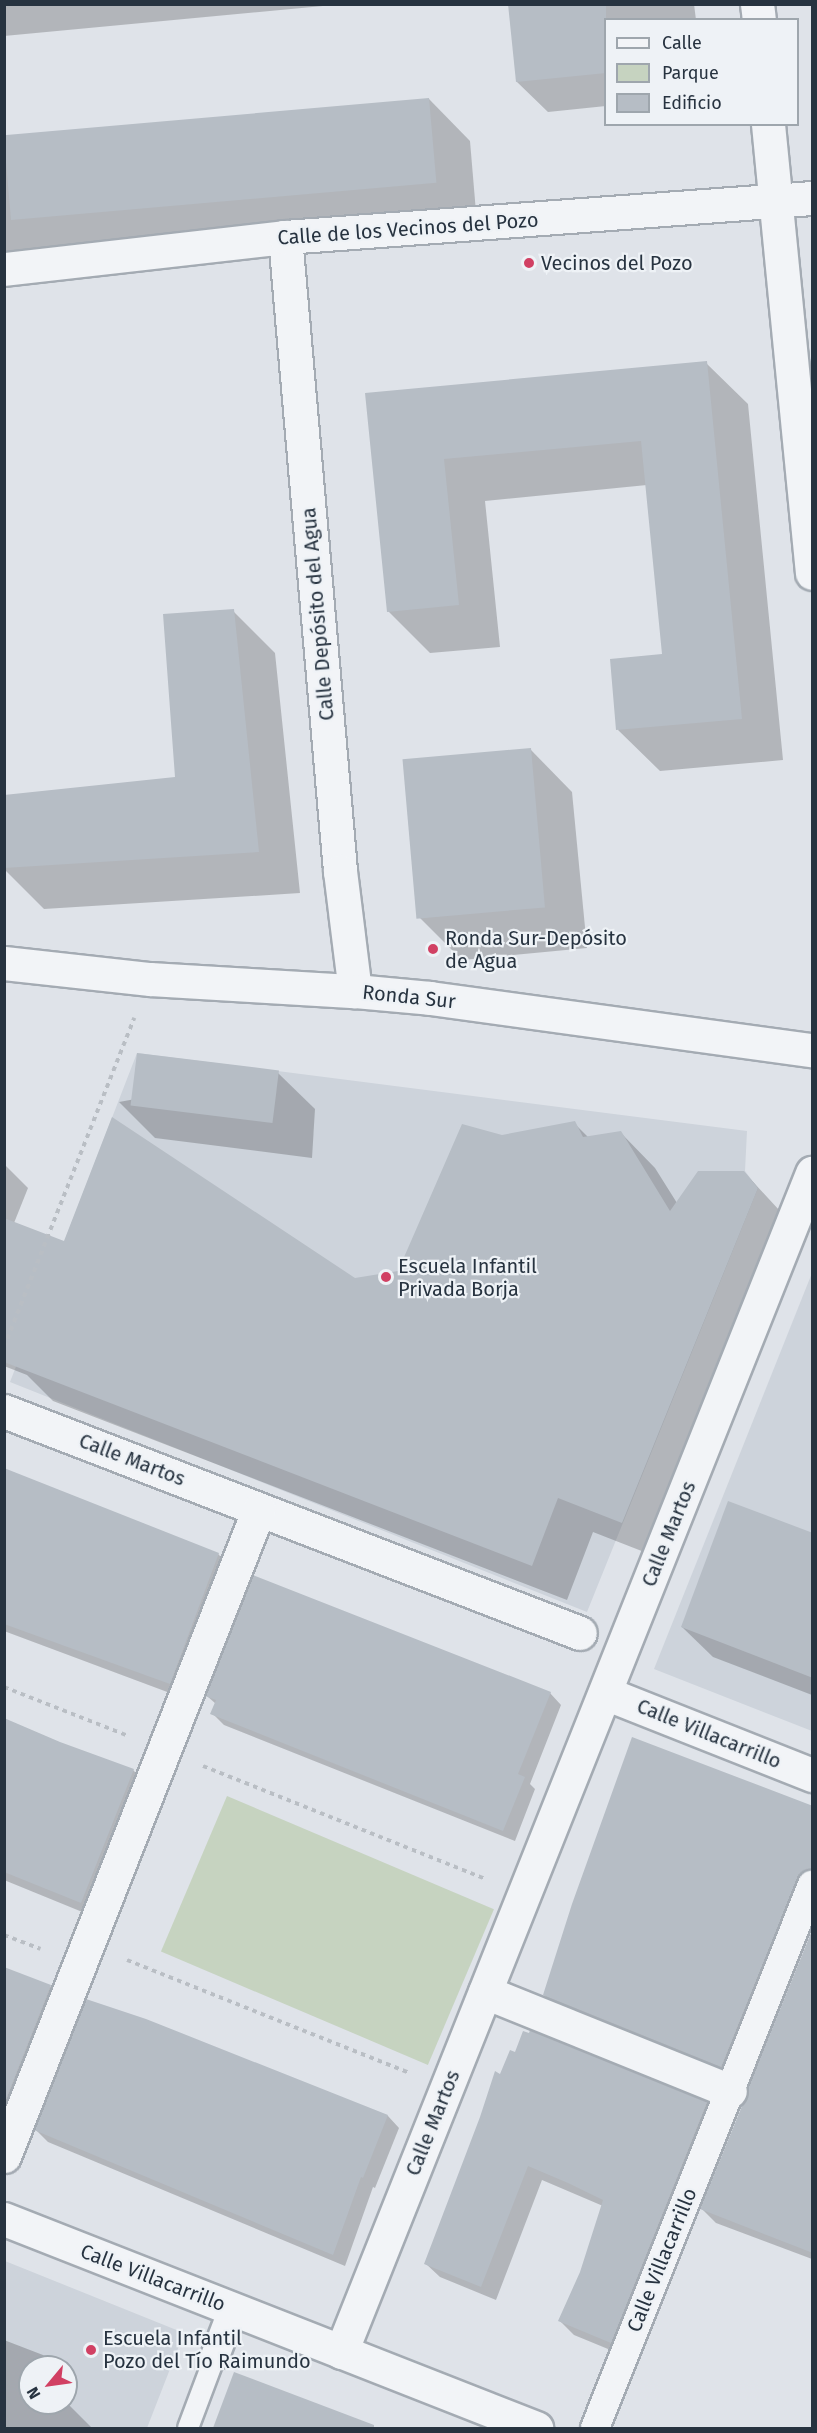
<!DOCTYPE html>
<html>
<head>
<meta charset="utf-8">
<style>
	body { margin:0 }
	#map { position:relative; width:817px; height:2433px; overflow:hidden; background:#dfe3e9; font-family:"Fira Sans",sans-serif }
	div>[style] { position:absolute }
	.built>* { inset:0; background:#cdd3db }
	.green>* { inset:0; background:#c6d3c0; transform-origin:0 0 }
	.shadow>* { inset:0; background:#0003 }
	.building>* { inset:0; background:#b6bdc5; transform-origin:0 0 }
	.path>* { height:4px; margin-top:-2px; transform-origin:0; background:repeating-linear-gradient(90deg,#b9bec4 0 4.5px,transparent 0 9px) }
	.roads { filter:drop-shadow(2px 0 #a4abb3) drop-shadow(-2px 0 #a4abb3) drop-shadow(0 2px #a4abb3) drop-shadow(0 -2px #a4abb3) }
	.service>* { height:20px; margin:-10px; padding:0 10px; transform-origin:10px; border-radius:10px; background:#f2f4f7 }
	.pedestrian>* { height:28px; margin:-14px; padding:0 14px; transform-origin:14px; border-radius:14px; background:#f2f4f7 }
	.minor>* { height:33px; margin:-16.5px; padding:0 16.5px; transform-origin:16.5px; border-radius:16.5px; background:#f2f4f7 }
	.dots>* { width:16px; height:16px; translate:-50% -50%; box-sizing:border-box; border:3px solid #eef2f6; border-radius:50% }
	span { translate:-50% -50%; white-space:nowrap; text-align:center; line-height:1.15; -webkit-text-stroke:4.5px #eef2f6; paint-order:stroke }
	.street-label { font-size:20px; color:#273340 }
	.poi-label { font-size:20px; color:#273340 }
	.left { translate:0 -50%; text-align:left }
	.frame { position:absolute; inset:0; border:6px solid #273340; pointer-events:none }
	.legend { position:absolute; left:604px; top:18px; width:195px; height:108px; box-sizing:border-box; background:#eef2f6; border:2px solid #9ea6ad; margin:0; padding:8px 10px; list-style:none; font-size:18px; color:#273340 }
	.legend li { display:flex; align-items:center; gap:12px; height:30px }
	.legend b { width:30px; border:2px solid #9ea6ad }
	.north { position:absolute; left:18px; top:2355px; width:60px; height:60px; box-sizing:border-box; background:#eef2f6; border:2px solid #9ea6ad; border-radius:50%; rotate:241deg; font-size:16px; font-weight:700; line-height:24px; text-align:center; color:#273340 }
	.north::after { content:''; display:block; margin:auto; width:21px; height:27px; background:#d14063; clip-path:polygon(50% 0,100% 100%,50% 72%,0 100%) }
</style>
</head>
<body>
<div id="map">
	<div class="built">
		<div style="clip-path:polygon(137px 1053px,747px 1131px,745px 1171px,758px 1188px,587px 1612px,10px 1382px)"></div>
		<div style="clip-path:polygon(812px 1273px,812px 1731px,654px 1669px)"></div>
		<div style="clip-path:polygon(evenodd,5px 2261px,184px 2333px,147px 2428px,5px 2428px,5px 2261px,30px 2367px,66px 2367px,66px 2403px,30px 2403px,30px 2367px)"></div>
	</div>
	<div class="green">
		<div style="left:227px;top:1796px;width:290px;height:169px;rotate:23deg"></div>
	</div>
	<div class="shadow">
		<div style="clip-path:polygon(4px 4px,344px 4px,4px 36px)"></div>
		<div style="clip-path:polygon(510px 4px,694px 4px,696px 20px,606px 20px,606px 106px,548px 112px,517px 82px)"></div>
		<div style="clip-path:polygon(429px 99px,470px 141px,477px 224px,4px 267px,4px 138px)"></div>
		<div style="clip-path:polygon(706px 363px,748px 404px,783px 760px,660px 771px,618px 730px,664px 656px,647px 485px,485px 501px,500px 647px,430px 653px,388px 611px,367px 395px)"></div>
		<div style="clip-path:polygon(233px 611px,275px 653px,300px 893px,44px 909px,4px 869px,4px 796px,176px 778px)"></div>
		<div style="clip-path:polygon(531px 750px,572px 792px,587px 948px,462px 960px,420px 918px)"></div>
		<div style="clip-path:polygon(278px 1073px,315px 1109px,312px 1158px,155px 1138px,119px 1102px)"></div>
		<div style="clip-path:polygon(574px 1123px,588px 1137px,620px 1132px,655px 1168px,677px 1203px,744px 1172px,792px 1224px,657px 1557px,593px 1532px,567px 1600px,53px 1401px,27px 1375px,4px 1366px,4px 1164px,28px 1188px,14px 1223px,65px 1243px,355px 1279px,399px 1273px,502px 1137px)"></div>
		<div style="clip-path:polygon(4px 1470px,218px 1554px,234px 1570px,186px 1699px,4px 1631px)"></div>
		<div style="clip-path:polygon(812px 1534px,812px 1695px,713px 1657px,682px 1627px)"></div>
		<div style="clip-path:polygon(550px 1693px,561px 1705px,530px 1784px,535px 1789px,515px 1841px,224px 1725px,212px 1713px,216px 1704px,207px 1696px)"></div>
		<div style="clip-path:polygon(4px 1719px,59px 1744px,133px 1770px,149px 1786px,97px 1918px,4px 1880px)"></div>
		<div style="clip-path:polygon(812px 1808px,812px 1903px,740px 2085px,563px 2013px,544px 1995px)"></div>
		<div style="clip-path:polygon(812px 1932px,812px 2259px,716px 2223px,702px 2209px,749px 2098px)"></div>
		<div style="clip-path:polygon(4px 1968px,50px 1986px,64px 2000px,4px 2126px)"></div>
		<div style="clip-path:polygon(145px 2020px,388px 2116px,399px 2128px,375px 2188px,373px 2187px,345px 2266px,48px 2142px,36px 2130px)"></div>
		<div style="clip-path:polygon(531px 2032px,707px 2103px,721px 2118px,625px 2356px,574px 2335px,560px 2321px,581px 2272px,603px 2206px,542px 2180px,496px 2300px,440px 2277px,425px 2263px,501px 2076px)"></div>
		<div style="clip-path:polygon(4px 2340px,43px 2355px,55px 2367px,30px 2367px,30px 2403px,66px 2403px,66px 2378px,74px 2386px,67px 2403px,92px 2428px,4px 2428px)"></div>
		<div style="clip-path:polygon(235px 2374px,374px 2428px,214px 2428px)"></div>
	</div>
	<div class="building">
		<div style="clip-path:polygon(508px 4px,606px 4px,606px 73px,516px 82px)"></div>
		<div style="left:429px;top:98px;width:85px;height:427px;rotate:85deg"></div>
		<div style="clip-path:polygon(707px 361px,742px 719px,616px 730px,610px 659px,662px 654px,641px 441px,444px 459px,459px 605px,387px 612px,365px 393px)"></div>
		<div style="clip-path:polygon(234px 609px,259px 852px,4px 868px,4px 795px,175px 777px,163px 614px)"></div>
		<div style="left:531px;top:748px;width:160px;height:129px;rotate:85deg"></div>
		<div style="left:137px;top:1053px;width:143px;height:53px;rotate:7deg"></div>
		<div style="clip-path:polygon(112px 1117px,355px 1278px,398px 1271px,462px 1124px,502px 1135px,575px 1121px,583px 1137px,621px 1131px,670px 1211px,698px 1171px,744px 1171px,758px 1188px,622px 1523px,558px 1498px,532px 1566px,4px 1362px,4px 1218px,64px 1241px)"></div>
		<div style="clip-path:polygon(4px 1468px,219px 1553px,170px 1684px,4px 1624px)"></div>
		<div style="clip-path:polygon(728px 1501px,813px 1533px,813px 1678px,681px 1627px)"></div>
		<div style="clip-path:polygon(253px 1575px,551px 1692px,518px 1774px,525px 1777px,503px 1831px,210px 1714px,216px 1700px,205px 1696px)"></div>
		<div style="clip-path:polygon(4px 1718px,60px 1742px,134px 1769px,81px 1903px,4px 1872px)"></div>
		<div style="clip-path:polygon(632px 1737px,813px 1806px,813px 1869px,802px 1872px,797px 1879px,721px 2067px,543px 1995px,572px 1904px)"></div>
		<div style="clip-path:polygon(813px 1928px,813px 2253px,700px 2209px,742px 2106px,748px 2097px,748px 2088px)"></div>
		<div style="clip-path:polygon(4px 1967px,51px 1985px,4px 2104px)"></div>
		<div style="clip-path:polygon(86px 1999px,146px 2019px,388px 2115px,363px 2178px,361px 2177px,333px 2255px,34px 2130px)"></div>
		<div style="clip-path:polygon(530px 2030px,707px 2102px,611px 2343px,558px 2321px,580px 2272px,603px 2200px,568px 2183px,528px 2166px,481px 2287px,424px 2264px,480px 2117px,495px 2071px,500px 2074px,510px 2050px,515px 2052px,523px 2031px,529px 2033px)"></div>
		<div style="clip-path:polygon(234px 2372px,374px 2425px,374px 2428px,213px 2428px)"></div>
	</div>
	<div class="path">
		<div style="left:4px;top:1347px;width:354px;rotate:-68.4deg"></div>
		<div style="left:4px;top:1687px;width:131px;rotate:21.5deg"></div>
		<div style="left:203px;top:1766px;width:305px;rotate:21.8deg"></div>
		<div style="left:4px;top:1935px;width:39px;rotate:21deg"></div>
		<div style="left:127px;top:1960px;width:302px;rotate:21.8deg"></div>
	</div>
	<div class="roads">
		<div class="service">
			<div style="left:188px;top:2428px;width:77px;rotate:-69.4deg"></div>
		</div>
		<div class="pedestrian">
			<div style="left:215px;top:2356px;width:50px;rotate:-69deg"></div>
			<div style="left:595px;top:2428px;width:585px;rotate:-68.22deg"></div>
		</div>
		<div class="minor">
			<div style="left:757px;top:4px;width:16px;rotate:83deg"></div>
			<div style="left:768px;top:124px;width:451px;rotate:84.4deg"></div>
			<div style="left:285px;top:237px;width:636px;rotate:85.04deg"></div>
			<div style="left:340px;top:871px;width:121px;rotate:82.9deg"></div>
			<div style="left:4px;top:269px;width:283px;rotate:-6.5deg"></div>
			<div style="left:285px;top:237px;width:528px;rotate:-4.23deg"></div>
			<div style="left:4px;top:963px;width:147px;rotate:6.3deg"></div>
			<div style="left:150px;top:979px;width:205px;rotate:3.4deg"></div>
			<div style="left:355px;top:991px;width:75px;rotate:5.3deg"></div>
			<div style="left:430px;top:998px;width:386px;rotate:7.8deg"></div>
			<div style="left:4px;top:1411px;width:617px;rotate:21.08deg"></div>
			<div style="left:605px;top:1693px;width:223px;rotate:21.6deg"></div>
			<div style="left:485px;top:1992px;width:264px;rotate:22deg"></div>
			<div style="left:4px;top:2156px;width:695px;rotate:-68.49deg"></div>
			<div style="left:4px;top:2219px;width:572px;rotate:21.45deg"></div>
			<div style="left:341px;top:2352px;width:1270px;rotate:-68.22deg"></div>
		</div>
	</div>
	<div class="dots">
		<div style="left:529px;top:263px;background:#d14063"></div>
		<div style="left:433px;top:949px;background:#d14063"></div>
		<div style="left:386px;top:1277px;background:#d14063"></div>
		<div style="left:91px;top:2350px;background:#d14063"></div>
	</div>
	<div class="street-label">
		<span style="left:408px;top:229px;rotate:-4deg">Calle de los Vecinos del Pozo</span>
		<span style="left:318px;top:614px;rotate:-95deg">Calle Depósito del Agua</span>
		<span style="left:409px;top:997px;rotate:6deg">Ronda Sur</span>
		<span style="left:132px;top:1460px;rotate:21deg">Calle Martos</span>
		<span style="left:669px;top:1534px;rotate:-68deg">Calle Martos</span>
		<span style="left:709px;top:1734px;rotate:22deg">Calle Villacarrillo</span>
		<span style="left:433px;top:2123px;rotate:-68deg">Calle Martos</span>
		<span style="left:662px;top:2260px;rotate:-68deg">Calle Villacarrillo</span>
		<span style="left:153px;top:2278px;rotate:21deg">Calle Villacarrillo</span>
	</div>
	<div class="poi-label">
		<span class="left" style="left:541px;top:263px">Vecinos del Pozo</span>
		<span class="left" style="left:445px;top:950px">Ronda Sur-Depósito<br>de Agua</span>
		<span class="left" style="left:398px;top:1278px">Escuela Infantil<br>Privada Borja</span>
		<span class="left" style="left:103px;top:2350px">Escuela Infantil<br>Pozo del Tío Raimundo</span>
	</div>
	<div class="frame"></div>
	<ul class="legend">
	<li><b style="height:8px;background:#f2f4f7"></b>Calle</li>
	<li><b style="height:16px;background:#c6d3c0"></b>Parque</li>
	<li><b style="height:16px;background:#b6bdc5"></b>Edificio</li>
	</ul>
	<div class="north">N</div>
</div>
</body>
</html>
